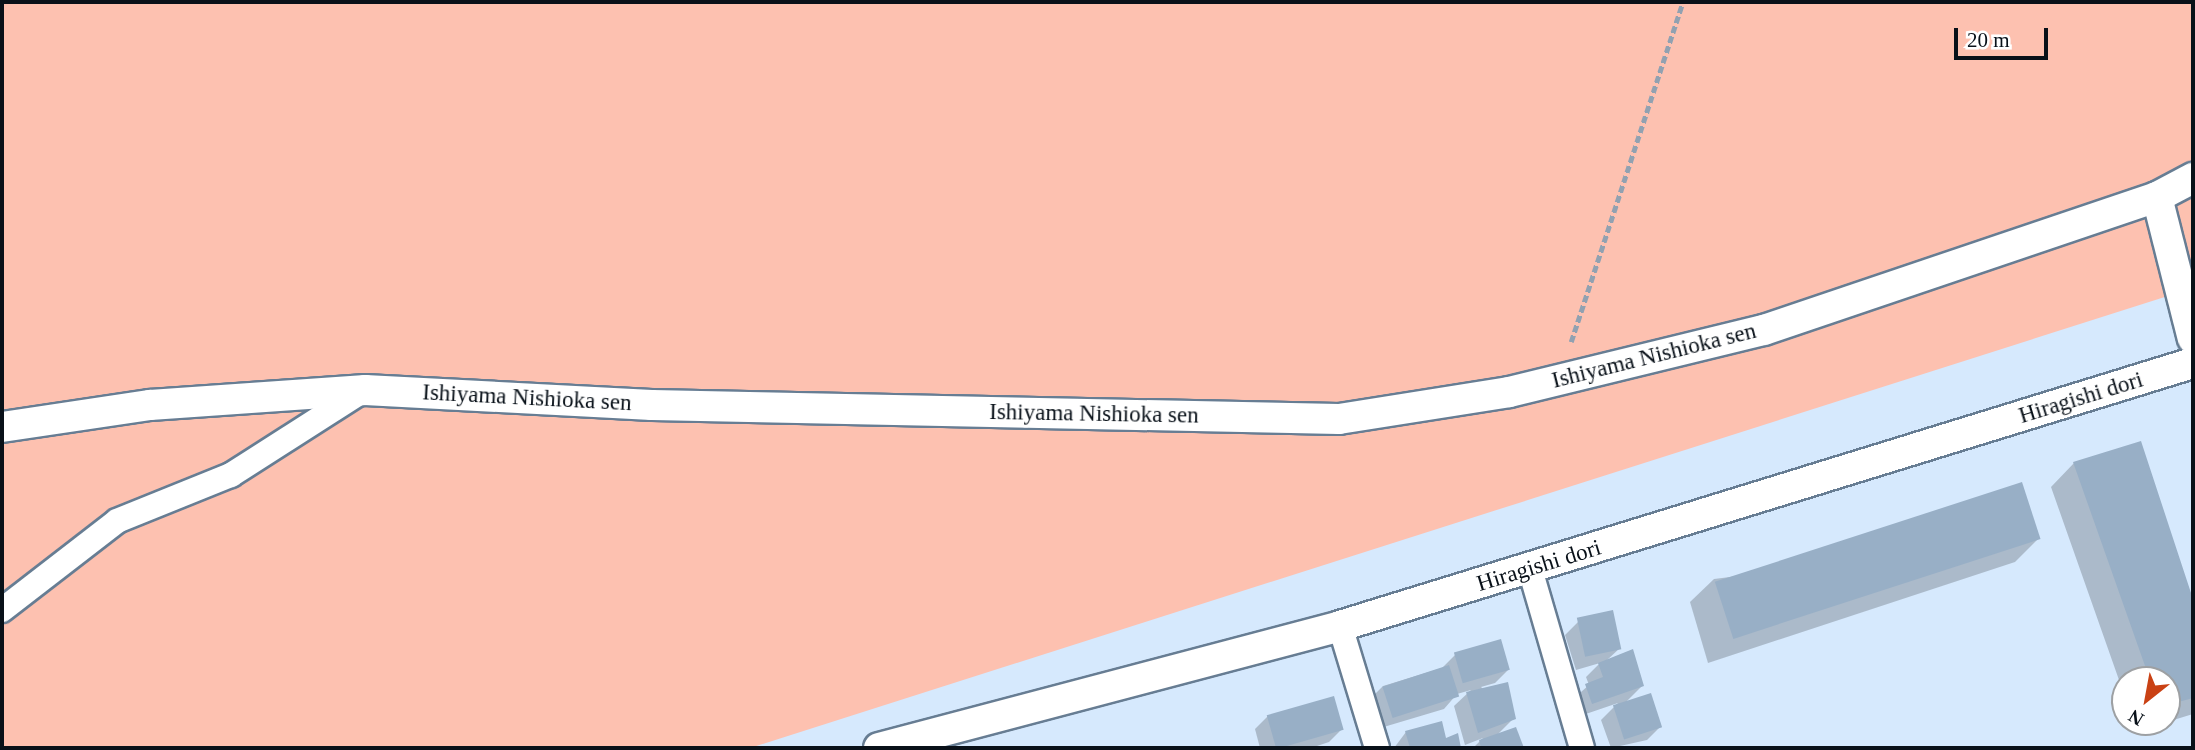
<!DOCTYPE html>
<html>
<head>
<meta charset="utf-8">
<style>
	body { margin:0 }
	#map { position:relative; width:2195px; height:750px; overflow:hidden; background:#d6e9fd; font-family:Georgia,serif }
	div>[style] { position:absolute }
	.green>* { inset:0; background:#fdc1b0 }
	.shadow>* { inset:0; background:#0003 }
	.building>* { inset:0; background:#98afc6; transform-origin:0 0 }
	.path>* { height:4.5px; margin-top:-2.25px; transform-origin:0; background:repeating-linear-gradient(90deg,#91a1b1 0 7px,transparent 0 10.5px) }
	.roads { filter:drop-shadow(2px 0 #677d93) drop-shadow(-2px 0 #677d93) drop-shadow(0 2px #677d93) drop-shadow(0 -2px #677d93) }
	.minor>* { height:24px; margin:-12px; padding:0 12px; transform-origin:12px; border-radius:12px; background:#fff }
	.tertiary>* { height:30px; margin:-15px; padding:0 15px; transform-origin:15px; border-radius:15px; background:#fff }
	span { translate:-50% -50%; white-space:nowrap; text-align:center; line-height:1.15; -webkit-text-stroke:5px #fff; paint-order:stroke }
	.street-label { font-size:23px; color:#091119 }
	.frame { position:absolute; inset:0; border:4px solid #091119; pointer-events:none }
	.north { position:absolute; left:2111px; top:666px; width:70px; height:70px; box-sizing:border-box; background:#fff; border:2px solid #9da0a3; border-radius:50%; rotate:211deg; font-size:19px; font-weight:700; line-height:28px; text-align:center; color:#091119 }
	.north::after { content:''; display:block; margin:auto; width:24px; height:32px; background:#c94114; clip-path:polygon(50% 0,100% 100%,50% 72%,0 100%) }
	.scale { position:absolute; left:1954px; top:28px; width:94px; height:32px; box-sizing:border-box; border:4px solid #091119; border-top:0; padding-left:9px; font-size:21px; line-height:24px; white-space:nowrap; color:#091119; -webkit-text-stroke:5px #fff; paint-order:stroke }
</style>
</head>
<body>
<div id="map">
	<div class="green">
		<div style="clip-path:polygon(2px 2px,2193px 2px,2193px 288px,750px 748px,2px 748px)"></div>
	</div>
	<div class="shadow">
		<div style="clip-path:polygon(2140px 443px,2193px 604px,2193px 714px,2167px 722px,2167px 680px,2125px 680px,2125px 697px,2051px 487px,2074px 463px)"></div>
		<div style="clip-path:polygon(2038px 539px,2015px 562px,1708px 663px,1690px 602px,1714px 579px)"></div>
		<div style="clip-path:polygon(1578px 622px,1620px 648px,1606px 661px,1642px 686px,1624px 704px,1660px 727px,1647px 740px,1611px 748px,1601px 720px,1618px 703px,1580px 716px,1573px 699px,1589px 685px,1586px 677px,1600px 663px,1576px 670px,1565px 635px)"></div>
		<div style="clip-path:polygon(1455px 655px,1508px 670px,1495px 683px,1481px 687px,1514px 718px,1497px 735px,1515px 729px,1522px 748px,1473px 748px,1483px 738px,1465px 745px,1454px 706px,1471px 690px,1457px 694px,1444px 709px,1377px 729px,1370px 699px,1383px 686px,1442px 668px)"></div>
		<div style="clip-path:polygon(1268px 716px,1342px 729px,1329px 742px,1311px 748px,1260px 748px,1255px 729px)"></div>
		<div style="clip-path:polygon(2134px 722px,2165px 722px,2137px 730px)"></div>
		<div style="clip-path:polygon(1406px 732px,1445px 740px,1457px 736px,1460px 748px,1394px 748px)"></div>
	</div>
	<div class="building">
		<div style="clip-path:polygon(2141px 441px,2193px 599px,2193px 698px,2167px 705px,2167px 680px,2150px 680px,2073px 462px)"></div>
		<div style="left:2022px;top:482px;width:60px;height:323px;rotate:72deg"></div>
		<div style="left:1613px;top:610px;width:40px;height:37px;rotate:78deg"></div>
		<div style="left:1501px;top:639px;width:32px;height:49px;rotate:74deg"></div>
		<div style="clip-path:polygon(1633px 649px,1644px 686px,1592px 704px,1585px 684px,1603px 677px,1598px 663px)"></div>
		<div style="left:1449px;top:665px;width:33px;height:70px;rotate:72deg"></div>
		<div style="clip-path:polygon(1508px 682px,1516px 719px,1478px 733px,1466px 692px)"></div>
		<div style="left:1651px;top:693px;width:36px;height:40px;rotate:72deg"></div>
		<div style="left:1334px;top:696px;width:35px;height:70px;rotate:74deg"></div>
		<div style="clip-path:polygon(1442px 721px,1446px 738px,1458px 733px,1461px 748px,1410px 748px,1405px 731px)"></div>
		<div style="clip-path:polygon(1516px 727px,1524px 748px,1481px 748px,1479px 740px)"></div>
	</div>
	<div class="path">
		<div style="left:1571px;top:342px;width:358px;rotate:-71.8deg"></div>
	</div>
	<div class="roads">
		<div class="minor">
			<div style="left:1530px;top:569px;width:186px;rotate:73.8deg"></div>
			<div style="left:2px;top:610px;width:145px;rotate:-37.7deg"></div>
			<div style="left:117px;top:521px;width:123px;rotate:-22deg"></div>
			<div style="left:231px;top:475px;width:158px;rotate:-32.6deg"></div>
			<div style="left:1340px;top:626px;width:127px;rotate:73.1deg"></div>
		</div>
		<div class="tertiary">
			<div style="left:2157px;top:197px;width:146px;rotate:75.8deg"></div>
			<div style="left:2px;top:427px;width:150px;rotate:-8.5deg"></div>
			<div style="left:150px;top:405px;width:216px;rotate:-4deg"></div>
			<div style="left:365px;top:390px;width:287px;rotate:3deg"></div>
			<div style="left:652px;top:405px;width:687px;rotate:1.17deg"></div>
			<div style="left:1339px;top:419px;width:172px;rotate:-9deg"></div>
			<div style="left:1509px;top:392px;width:262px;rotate:-13.7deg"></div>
			<div style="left:1764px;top:330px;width:415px;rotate:-18.7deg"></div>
			<div style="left:2157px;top:197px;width:41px;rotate:-27.8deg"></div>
			<div style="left:879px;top:748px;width:477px;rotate:-14.8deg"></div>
			<div style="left:1340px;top:626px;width:893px;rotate:-17.14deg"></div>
		</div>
	</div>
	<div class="street-label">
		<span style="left:1654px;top:356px;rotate:-14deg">Ishiyama Nishioka sen</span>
		<span style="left:527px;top:398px;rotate:3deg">Ishiyama Nishioka sen</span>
		<span style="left:2081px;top:398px;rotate:-17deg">Hiragishi dori</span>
		<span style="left:1094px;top:414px;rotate:1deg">Ishiyama Nishioka sen</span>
		<span style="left:1539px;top:566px;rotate:-17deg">Hiragishi dori</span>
	</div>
	<div class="frame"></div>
	<div class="north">N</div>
	<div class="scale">20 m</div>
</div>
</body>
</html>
